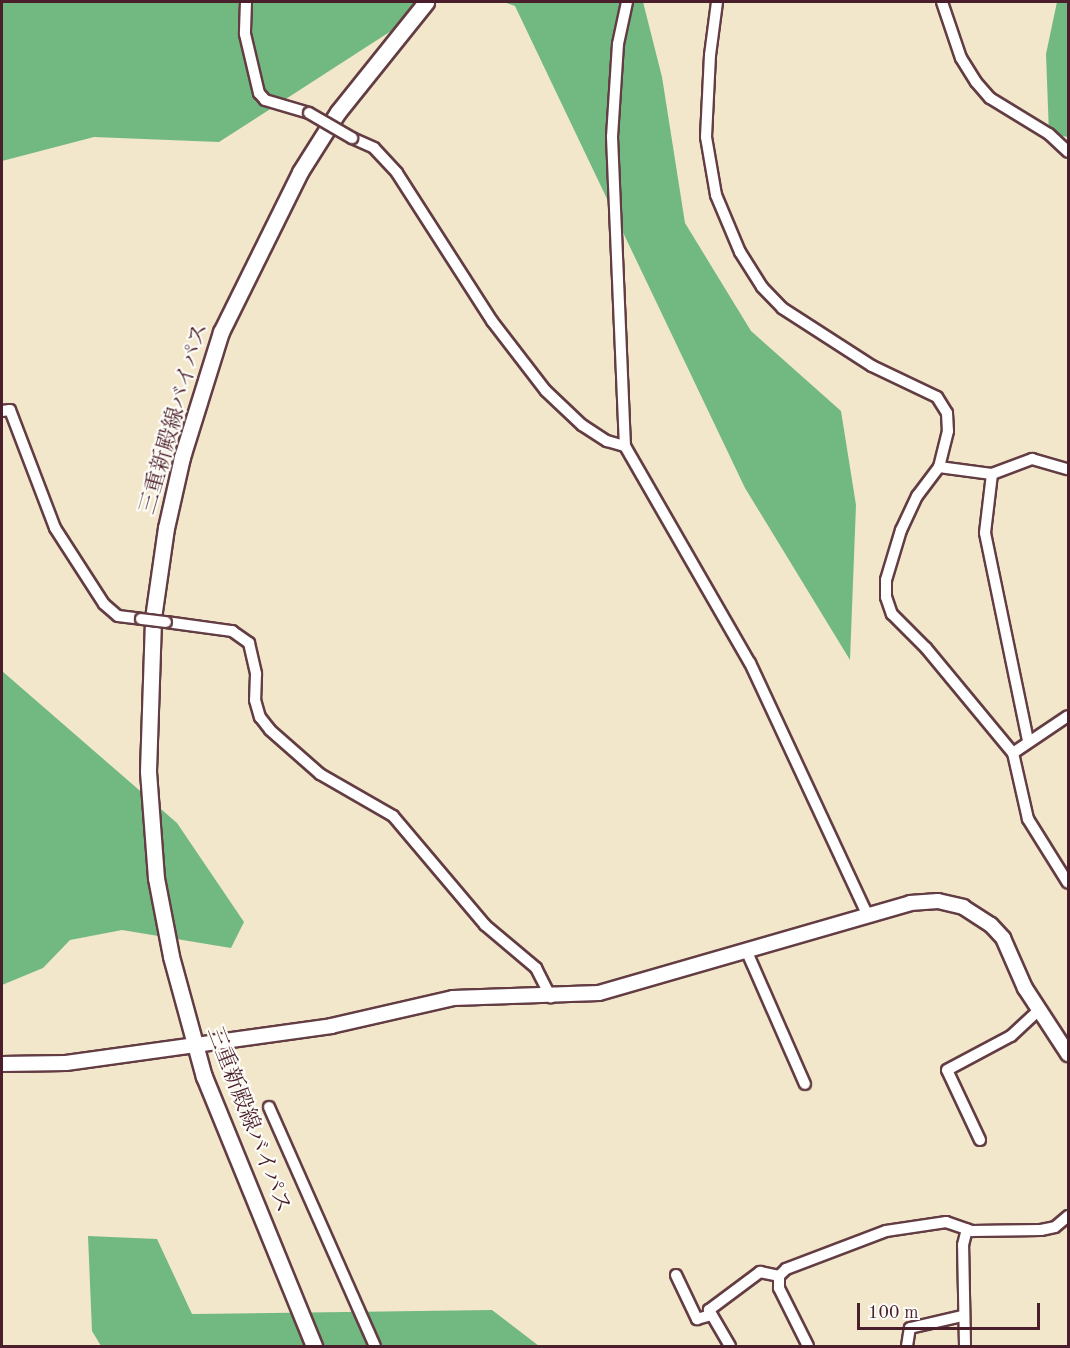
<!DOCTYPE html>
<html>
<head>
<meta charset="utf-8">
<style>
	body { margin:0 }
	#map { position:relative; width:1070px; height:1348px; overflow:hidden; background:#f2e6cb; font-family:"Old Standard TT","Noto Serif JP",serif }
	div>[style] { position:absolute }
	.forest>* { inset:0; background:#71b980 }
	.roads { filter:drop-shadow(2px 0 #633d43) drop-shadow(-2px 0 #633d43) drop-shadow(0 2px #633d43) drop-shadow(0 -2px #633d43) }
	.minor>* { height:10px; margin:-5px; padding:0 5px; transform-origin:5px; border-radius:5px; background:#fff }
	.tertiary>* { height:14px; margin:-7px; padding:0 7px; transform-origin:7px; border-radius:7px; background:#fff }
	.secondary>* { height:15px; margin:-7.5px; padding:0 7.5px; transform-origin:7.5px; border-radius:7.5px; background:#fff }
	.bridges { filter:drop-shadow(2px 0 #633d43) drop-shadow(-2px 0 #633d43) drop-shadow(0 2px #633d43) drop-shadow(0 -2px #633d43) }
	.minor-bridge>* { height:10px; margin:-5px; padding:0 5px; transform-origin:5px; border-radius:5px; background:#fff }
	span { translate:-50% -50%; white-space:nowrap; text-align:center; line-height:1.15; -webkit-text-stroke:4.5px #fdfcf7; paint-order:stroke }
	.street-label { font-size:22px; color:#4a1f2b }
	.frame { position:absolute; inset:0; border:3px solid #4a1f2b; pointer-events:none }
	.scale { position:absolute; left:857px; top:1303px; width:183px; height:27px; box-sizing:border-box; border:3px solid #4a1f2b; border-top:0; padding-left:8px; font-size:18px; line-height:21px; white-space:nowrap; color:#4a1f2b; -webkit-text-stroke:4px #fdfcf7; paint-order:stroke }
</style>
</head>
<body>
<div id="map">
	<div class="forest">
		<div style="clip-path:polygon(2px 2px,436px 2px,219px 142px,94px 137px,2px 161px)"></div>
		<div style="clip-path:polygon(504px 2px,643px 2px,662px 77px,685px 223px,751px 331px,841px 411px,856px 505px,850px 660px,745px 488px,515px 6px)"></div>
		<div style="clip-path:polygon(1057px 2px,1068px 2px,1068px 137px,1049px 134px,1046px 54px)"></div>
		<div style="clip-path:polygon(2px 671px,177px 823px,244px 922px,231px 948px,122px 930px,70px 940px,43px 968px,2px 985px)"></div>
		<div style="clip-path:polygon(88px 1236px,157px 1239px,192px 1314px,492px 1310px,539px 1346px,101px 1346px,92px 1331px)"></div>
	</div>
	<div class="roads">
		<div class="minor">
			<div style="left:246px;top:2px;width:32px;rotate:92deg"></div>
			<div style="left:245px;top:34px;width:61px;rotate:76.7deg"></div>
			<div style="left:259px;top:93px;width:9px;rotate:49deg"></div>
			<div style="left:265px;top:100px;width:46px;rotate:16.5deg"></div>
			<div style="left:627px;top:2px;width:43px;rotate:102.1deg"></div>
			<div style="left:618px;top:44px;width:93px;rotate:93.7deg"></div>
			<div style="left:612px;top:137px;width:309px;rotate:87.6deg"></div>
			<div style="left:625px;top:446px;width:250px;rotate:60.1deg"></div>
			<div style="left:750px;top:663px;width:279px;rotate:65deg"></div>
			<div style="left:717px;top:2px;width:53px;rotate:97.5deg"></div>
			<div style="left:710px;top:55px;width:82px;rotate:92.8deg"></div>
			<div style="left:706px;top:137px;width:59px;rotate:80.2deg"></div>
			<div style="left:716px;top:195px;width:62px;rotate:67.2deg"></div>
			<div style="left:740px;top:252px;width:41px;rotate:57.8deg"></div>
			<div style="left:762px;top:287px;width:29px;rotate:46deg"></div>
			<div style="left:782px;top:308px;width:107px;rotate:32.8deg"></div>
			<div style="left:872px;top:366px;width:72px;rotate:25.5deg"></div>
			<div style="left:937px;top:397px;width:19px;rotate:58deg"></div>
			<div style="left:947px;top:413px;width:18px;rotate:87deg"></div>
			<div style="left:948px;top:431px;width:37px;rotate:104deg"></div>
			<div style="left:939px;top:467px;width:36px;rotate:127deg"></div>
			<div style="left:917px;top:496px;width:38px;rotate:115deg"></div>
			<div style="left:901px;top:530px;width:52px;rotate:106.7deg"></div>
			<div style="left:886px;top:580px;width:17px;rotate:90deg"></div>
			<div style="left:886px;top:597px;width:18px;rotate:71deg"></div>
			<div style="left:892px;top:614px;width:48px;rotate:45deg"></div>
			<div style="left:926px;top:648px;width:136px;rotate:50.4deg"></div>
			<div style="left:1013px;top:753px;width:68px;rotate:77.2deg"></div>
			<div style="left:1028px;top:819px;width:75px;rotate:58deg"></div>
			<div style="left:942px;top:2px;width:59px;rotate:71.3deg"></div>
			<div style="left:961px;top:58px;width:28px;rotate:58deg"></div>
			<div style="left:976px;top:82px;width:21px;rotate:49deg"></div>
			<div style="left:990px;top:98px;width:69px;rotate:31.4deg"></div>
			<div style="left:1049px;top:134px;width:26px;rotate:43deg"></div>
			<div style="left:352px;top:138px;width:24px;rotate:24deg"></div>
			<div style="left:374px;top:148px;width:34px;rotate:47deg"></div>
			<div style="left:397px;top:173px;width:176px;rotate:57.3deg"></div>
			<div style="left:492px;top:321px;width:88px;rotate:52.4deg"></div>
			<div style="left:546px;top:391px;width:50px;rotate:43.4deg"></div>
			<div style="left:582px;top:425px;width:30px;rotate:33deg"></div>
			<div style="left:607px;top:441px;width:19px;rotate:16deg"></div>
			<div style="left:2px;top:411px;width:8px;rotate:-7deg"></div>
			<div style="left:10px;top:410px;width:126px;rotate:69.1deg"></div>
			<div style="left:55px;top:528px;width:90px;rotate:57.2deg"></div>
			<div style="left:104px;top:604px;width:18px;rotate:41deg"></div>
			<div style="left:118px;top:616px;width:23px;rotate:7deg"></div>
			<div style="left:939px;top:467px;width:53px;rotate:7.5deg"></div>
			<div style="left:992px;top:474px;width:43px;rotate:-20.6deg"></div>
			<div style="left:1032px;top:459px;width:37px;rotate:16deg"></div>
			<div style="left:992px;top:474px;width:59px;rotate:96.8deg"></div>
			<div style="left:985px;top:533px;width:212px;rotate:78.3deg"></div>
			<div style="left:166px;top:622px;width:67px;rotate:7.8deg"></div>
			<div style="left:232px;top:631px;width:21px;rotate:35deg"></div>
			<div style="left:249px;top:643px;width:32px;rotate:77deg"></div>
			<div style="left:256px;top:674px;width:26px;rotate:92deg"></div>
			<div style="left:255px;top:700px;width:18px;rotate:74deg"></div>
			<div style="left:260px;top:717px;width:16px;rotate:52deg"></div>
			<div style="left:270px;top:730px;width:67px;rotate:41.3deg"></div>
			<div style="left:320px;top:774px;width:84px;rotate:29.9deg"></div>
			<div style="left:393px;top:816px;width:143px;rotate:49.8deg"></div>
			<div style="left:485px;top:925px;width:67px;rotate:40.1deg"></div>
			<div style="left:536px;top:968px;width:33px;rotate:63deg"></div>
			<div style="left:1013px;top:753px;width:66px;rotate:-33.9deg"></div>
			<div style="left:747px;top:952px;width:144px;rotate:66.3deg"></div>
			<div style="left:269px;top:1107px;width:261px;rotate:66.1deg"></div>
			<div style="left:980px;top:1140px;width:77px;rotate:-115.2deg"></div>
			<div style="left:947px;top:1070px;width:72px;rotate:-28deg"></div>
			<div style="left:1011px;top:1036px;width:38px;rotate:-43deg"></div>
			<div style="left:676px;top:1275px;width:49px;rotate:64.5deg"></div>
			<div style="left:697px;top:1319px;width:15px;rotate:-16deg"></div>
			<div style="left:730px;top:1346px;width:42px;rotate:-120.3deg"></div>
			<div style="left:709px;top:1310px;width:64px;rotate:-36.7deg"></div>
			<div style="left:760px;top:1272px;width:19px;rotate:12deg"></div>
			<div style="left:808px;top:1346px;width:65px;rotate:-116.6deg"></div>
			<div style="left:779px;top:1288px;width:12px;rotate:-90deg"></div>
			<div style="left:779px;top:1276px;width:10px;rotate:-45deg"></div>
			<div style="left:786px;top:1269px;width:107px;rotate:-20.8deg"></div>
			<div style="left:886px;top:1231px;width:61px;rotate:-8.5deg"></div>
			<div style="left:946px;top:1222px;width:28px;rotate:19deg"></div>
			<div style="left:972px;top:1231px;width:69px;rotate:-0.8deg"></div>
			<div style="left:1041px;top:1230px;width:14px;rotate:-12deg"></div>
			<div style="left:1055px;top:1227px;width:17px;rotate:-40deg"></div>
			<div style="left:907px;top:1346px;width:18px;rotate:-81deg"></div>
			<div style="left:910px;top:1328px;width:53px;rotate:-13deg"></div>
			<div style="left:965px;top:1346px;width:101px;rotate:-91.1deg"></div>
			<div style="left:963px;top:1245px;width:16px;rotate:-76deg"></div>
		</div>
		<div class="tertiary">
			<div style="left:2px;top:1064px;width:64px;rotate:-0.9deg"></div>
			<div style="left:66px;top:1063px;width:268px;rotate:-7.9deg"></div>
			<div style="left:331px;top:1026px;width:125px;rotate:-12.9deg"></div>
			<div style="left:453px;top:998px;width:146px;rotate:-2deg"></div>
			<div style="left:599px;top:993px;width:324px;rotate:-16.1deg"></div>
			<div style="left:910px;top:903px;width:28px;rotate:-4deg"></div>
			<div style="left:938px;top:901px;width:26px;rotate:13deg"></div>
			<div style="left:963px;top:907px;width:33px;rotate:33deg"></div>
			<div style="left:991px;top:925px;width:18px;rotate:47deg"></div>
			<div style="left:1003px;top:938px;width:55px;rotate:66.3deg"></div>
			<div style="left:1025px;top:988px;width:79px;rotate:56.9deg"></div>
		</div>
		<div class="secondary">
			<div style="left:314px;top:1346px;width:291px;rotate:-112.2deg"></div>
			<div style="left:204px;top:1077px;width:125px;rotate:-105.3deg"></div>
			<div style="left:171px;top:956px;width:79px;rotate:-100.9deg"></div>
			<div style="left:156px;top:878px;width:107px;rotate:-94.3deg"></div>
			<div style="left:148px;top:771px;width:153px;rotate:-88.1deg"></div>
			<div style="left:153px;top:618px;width:91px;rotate:-81.8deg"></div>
			<div style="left:166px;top:528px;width:73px;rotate:-77.3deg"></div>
			<div style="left:182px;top:457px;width:131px;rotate:-72.7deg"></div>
			<div style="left:221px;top:332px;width:178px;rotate:-63.7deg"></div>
			<div style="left:300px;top:172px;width:71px;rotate:-57.7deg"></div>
			<div style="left:338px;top:112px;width:141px;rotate:-51.3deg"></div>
		</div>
	</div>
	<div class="bridges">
		<div class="minor-bridge">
			<div style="left:309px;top:113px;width:50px;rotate:30.2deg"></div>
			<div style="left:141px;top:619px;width:25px;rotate:7deg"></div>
		</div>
	</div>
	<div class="street-label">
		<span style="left:175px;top:419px;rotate:-74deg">三重新殿線バイパス</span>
		<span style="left:248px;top:1120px;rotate:69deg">三重新殿線バイパス</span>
	</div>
	<div class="frame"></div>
	<div class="scale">100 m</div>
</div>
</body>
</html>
